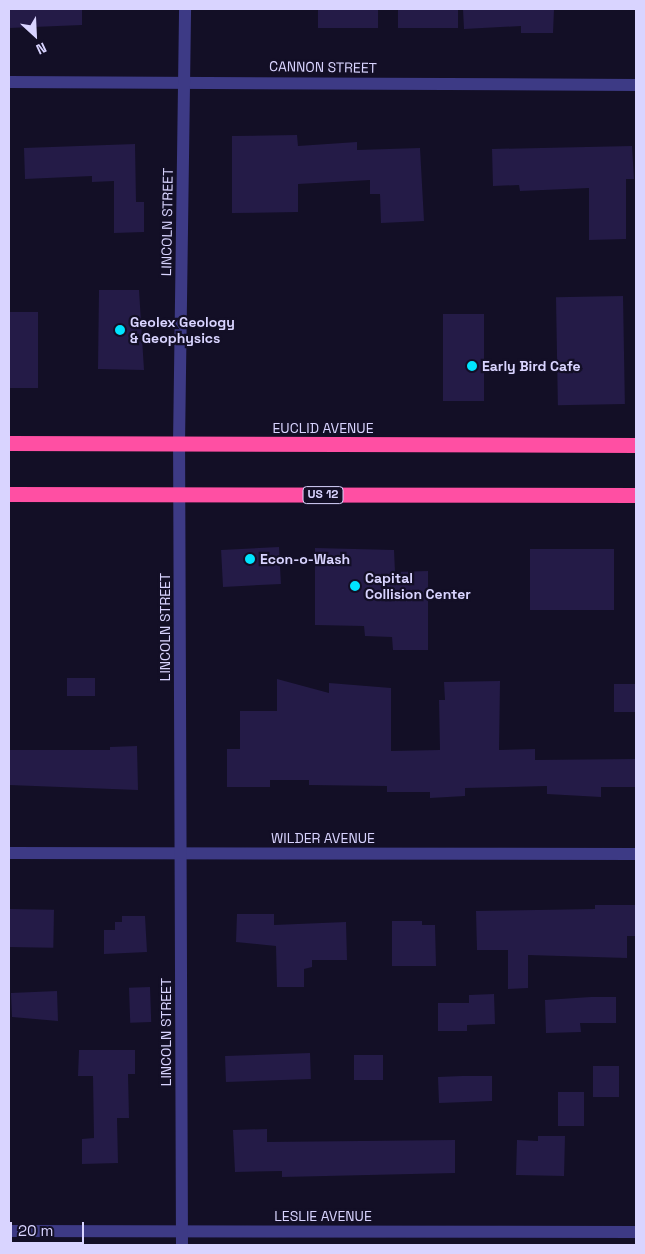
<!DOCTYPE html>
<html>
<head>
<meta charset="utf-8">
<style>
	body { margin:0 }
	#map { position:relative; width:645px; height:1254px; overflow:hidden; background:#130f26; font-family:"Space Grotesk",sans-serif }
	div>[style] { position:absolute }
	.building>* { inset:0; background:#241b47; transform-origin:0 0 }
	.street>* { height:12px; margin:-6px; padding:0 6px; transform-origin:6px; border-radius:6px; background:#3d3a85 }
	.highway>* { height:15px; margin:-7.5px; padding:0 7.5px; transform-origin:7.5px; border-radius:7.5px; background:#ff4fa3 }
	.dots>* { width:14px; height:14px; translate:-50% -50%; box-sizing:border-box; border:2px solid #130f26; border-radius:50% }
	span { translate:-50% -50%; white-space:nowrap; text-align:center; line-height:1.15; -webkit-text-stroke:4.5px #130f26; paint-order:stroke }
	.shield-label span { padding:1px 4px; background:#130f26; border:1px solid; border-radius:4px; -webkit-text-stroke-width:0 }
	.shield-label { font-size:12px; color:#d9d4ff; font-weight:700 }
	.street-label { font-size:14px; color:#d9d4ff }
	.poi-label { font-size:14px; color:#d9d4ff; font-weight:700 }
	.left { translate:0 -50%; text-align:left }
	.frame { position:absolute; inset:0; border:10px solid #d9d4ff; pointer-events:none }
	.north { position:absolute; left:10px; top:10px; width:50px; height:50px; -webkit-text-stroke:4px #130f26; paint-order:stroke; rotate:155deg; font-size:14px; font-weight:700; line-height:20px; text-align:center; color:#d9d4ff }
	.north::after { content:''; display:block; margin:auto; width:18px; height:22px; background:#d9d4ff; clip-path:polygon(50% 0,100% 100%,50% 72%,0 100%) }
	.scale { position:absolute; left:10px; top:1222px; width:74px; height:22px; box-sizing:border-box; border:2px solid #d9d4ff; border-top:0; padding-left:6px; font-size:15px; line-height:18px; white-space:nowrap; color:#d9d4ff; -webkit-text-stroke:4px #130f26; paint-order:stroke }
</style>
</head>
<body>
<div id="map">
	<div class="building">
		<div style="clip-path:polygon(9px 9px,82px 9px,82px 25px,9px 28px)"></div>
		<div style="left:318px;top:9px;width:60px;height:19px"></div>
		<div style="left:398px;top:9px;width:60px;height:19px"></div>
		<div style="clip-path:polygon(463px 9px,554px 9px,553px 33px,521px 33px,521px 26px,464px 29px)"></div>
		<div style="clip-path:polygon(297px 135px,298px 146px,357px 142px,357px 150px,420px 148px,424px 221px,381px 223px,380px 194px,370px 194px,370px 180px,298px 184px,298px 212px,232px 213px,232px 136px)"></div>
		<div style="clip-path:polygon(135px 144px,136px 202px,144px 202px,144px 232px,114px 233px,114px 181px,92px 182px,92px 176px,25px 179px,24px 148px)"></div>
		<div style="clip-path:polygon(632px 146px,634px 179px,626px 179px,626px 239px,589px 240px,589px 188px,520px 191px,519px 185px,493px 186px,492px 149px)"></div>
		<div style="clip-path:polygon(99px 290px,139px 290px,144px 370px,98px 369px)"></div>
		<div style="left:623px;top:296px;width:108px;height:67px;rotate:89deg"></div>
		<div style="left:38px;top:312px;width:76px;height:29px;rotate:90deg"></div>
		<div style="left:484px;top:314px;width:87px;height:41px;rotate:90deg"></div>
		<div style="left:279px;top:547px;width:37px;height:58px;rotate:87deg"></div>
		<div style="clip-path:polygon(315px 548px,394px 550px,395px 572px,428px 571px,428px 650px,393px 650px,392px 637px,365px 636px,364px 626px,315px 625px)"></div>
		<div style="left:530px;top:549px;width:84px;height:61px"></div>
		<div style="left:67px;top:678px;width:28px;height:18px"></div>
		<div style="clip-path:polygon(277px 679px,329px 693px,329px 683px,391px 688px,391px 751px,440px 750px,439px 700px,445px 700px,444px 682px,500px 681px,499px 750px,535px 749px,535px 760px,636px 759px,636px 787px,601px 787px,601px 797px,547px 794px,547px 786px,465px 788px,465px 796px,430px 798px,430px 792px,387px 792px,387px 786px,309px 785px,309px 780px,270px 780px,270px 787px,227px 787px,227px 749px,240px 749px,240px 711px,277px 711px)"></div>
		<div style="left:636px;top:684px;width:28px;height:22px;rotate:90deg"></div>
		<div style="clip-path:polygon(137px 746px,138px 790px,9px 785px,9px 750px,110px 750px,110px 747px)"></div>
		<div style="clip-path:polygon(595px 905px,636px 905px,636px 936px,627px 936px,627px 958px,528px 955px,528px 988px,508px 989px,508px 950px,477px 950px,476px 911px,595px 909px)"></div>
		<div style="left:9px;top:909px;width:45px;height:38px;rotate:1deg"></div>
		<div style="clip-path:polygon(237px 914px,274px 914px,274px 925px,346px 922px,347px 960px,312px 960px,312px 967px,304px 969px,304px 987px,277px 987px,276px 946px,236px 942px)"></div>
		<div style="clip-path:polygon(122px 916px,145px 916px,147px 952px,104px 954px,104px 930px,115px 930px,115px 922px,122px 922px)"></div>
		<div style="clip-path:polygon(392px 921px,422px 921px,422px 925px,435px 925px,436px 966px,392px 966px)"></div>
		<div style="left:150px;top:987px;width:35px;height:21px;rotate:88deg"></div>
		<div style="clip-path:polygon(57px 991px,58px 1021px,12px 1017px,11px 993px)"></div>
		<div style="clip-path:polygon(494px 994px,495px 1024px,467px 1025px,467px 1031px,438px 1031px,438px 1003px,469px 1003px,469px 995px)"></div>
		<div style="clip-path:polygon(591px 997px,616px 997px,616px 1023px,580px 1023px,581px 1032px,546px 1033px,545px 1000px)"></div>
		<div style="clip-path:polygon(79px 1050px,135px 1050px,135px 1074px,128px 1074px,129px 1118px,117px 1118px,118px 1163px,82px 1164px,82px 1139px,94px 1138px,93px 1076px,78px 1076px)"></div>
		<div style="left:310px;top:1053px;width:26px;height:85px;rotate:88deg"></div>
		<div style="left:354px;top:1055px;width:29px;height:25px"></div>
		<div style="left:593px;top:1066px;width:26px;height:31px"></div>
		<div style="clip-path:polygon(462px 1076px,492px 1076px,492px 1101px,439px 1103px,438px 1077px)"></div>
		<div style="left:558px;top:1092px;width:26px;height:34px"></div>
		<div style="clip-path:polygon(267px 1129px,267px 1142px,455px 1140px,455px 1173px,282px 1177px,282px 1171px,235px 1172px,233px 1130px)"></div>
		<div style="clip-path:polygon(538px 1136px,565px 1136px,564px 1176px,516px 1175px,517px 1140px,538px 1141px)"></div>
	</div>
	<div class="street">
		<div style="left:9px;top:82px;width:627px;rotate:0.27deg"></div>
		<div style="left:9px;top:853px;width:627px;rotate:0.09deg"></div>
		<div style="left:9px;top:1231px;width:627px;rotate:0.09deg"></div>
		<div style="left:182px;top:1245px;width:801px;rotate:-90.21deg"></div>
		<div style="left:179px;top:444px;width:435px;rotate:-89.2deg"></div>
	</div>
	<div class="highway">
		<div style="left:9px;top:443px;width:627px;rotate:0.18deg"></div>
		<div style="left:9px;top:494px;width:627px;rotate:0.09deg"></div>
	</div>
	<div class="dots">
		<div style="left:120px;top:330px;background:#00e5ff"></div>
		<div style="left:472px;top:366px;background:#00e5ff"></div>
		<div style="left:250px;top:559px;background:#00e5ff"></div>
		<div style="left:355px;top:586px;background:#00e5ff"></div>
	</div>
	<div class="shield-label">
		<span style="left:323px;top:495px">US 12</span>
	</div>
	<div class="street-label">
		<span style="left:323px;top:67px;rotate:1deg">CANNON STREET</span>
		<span style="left:167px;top:222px;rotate:-89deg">LINCOLN STREET</span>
		<span style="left:323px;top:428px">EUCLID AVENUE</span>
		<span style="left:165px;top:627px;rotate:-90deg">LINCOLN STREET</span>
		<span style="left:323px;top:838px">WILDER AVENUE</span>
		<span style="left:166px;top:1032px;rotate:-90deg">LINCOLN STREET</span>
		<span style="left:323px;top:1216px">LESLIE AVENUE</span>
	</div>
	<div class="poi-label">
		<span class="left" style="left:130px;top:330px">Geolex Geology<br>&amp; Geophysics</span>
		<span class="left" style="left:482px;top:366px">Early Bird Cafe</span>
		<span class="left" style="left:260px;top:559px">Econ-o-Wash</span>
		<span class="left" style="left:365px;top:586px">Capital<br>Collision Center</span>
	</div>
	<div class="frame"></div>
	<div class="north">N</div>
	<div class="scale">20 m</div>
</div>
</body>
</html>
